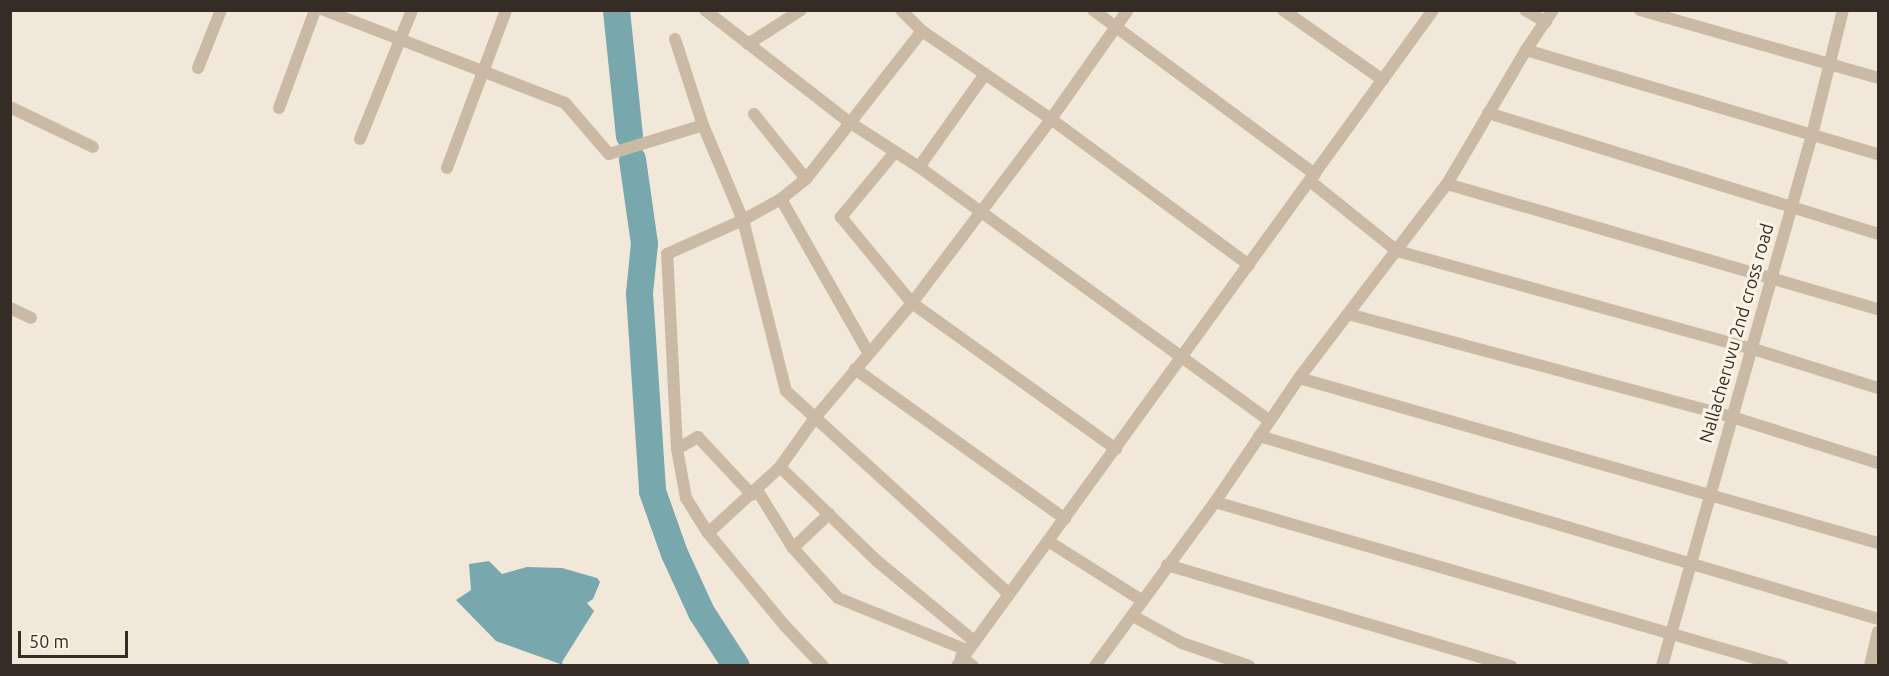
<!DOCTYPE html>
<html>
<head>
<meta charset="utf-8">
<style>
	body { margin:0 }
	#map { position:relative; width:1889px; height:676px; overflow:hidden; background:#f1e8d9; font-family:Ubuntu,sans-serif }
	div>[style] { position:absolute }
	.water>* { inset:0; background:#78a7ae }
	.river>* { height:27px; margin:-13.5px; padding:0 13.5px; transform-origin:13.5px; border-radius:13.5px; background:#78a7ae }
	.minor>* { height:12px; margin:-6px; padding:0 6px; transform-origin:6px; border-radius:6px; background:#c9b9a5 }
	span { translate:-50% -50%; white-space:nowrap; text-align:center; line-height:1.15; -webkit-text-stroke:6px #f9f2e5; paint-order:stroke }
	.street-label { font-size:18px; color:#352c26 }
	.frame { position:absolute; inset:0; border:12px solid #352c26; pointer-events:none }
	.scale { position:absolute; left:18px; top:631px; width:110px; height:27px; box-sizing:border-box; border:3px solid #352c26; border-top:0; padding-left:8px; font-size:18px; line-height:21px; white-space:nowrap; color:#352c26; -webkit-text-stroke:4px #f9f2e5; paint-order:stroke }
</style>
</head>
<body>
<div id="map">
	<div class="water">
		<div style="clip-path:polygon(489px 561px,502px 574px,527px 567px,562px 568px,597px 578px,600px 582px,593px 599px,587px 603px,594px 611px,562px 662px,563px 665px,496px 641px,456px 600px,471px 590px,469px 564px)"></div>
	</div>
	<div class="river">
		<div style="left:616px;top:10px;width:126px;rotate:84.1deg"></div>
		<div style="left:632px;top:159px;width:85px;rotate:81.9deg"></div>
		<div style="left:644px;top:243px;width:50px;rotate:95.7deg"></div>
		<div style="left:639px;top:293px;width:198px;rotate:86.2deg"></div>
		<div style="left:652px;top:491px;width:66px;rotate:70.5deg"></div>
		<div style="left:674px;top:553px;width:65px;rotate:65.4deg"></div>
		<div style="left:701px;top:612px;width:64px;rotate:57.1deg"></div>
	</div>
	<div class="minor">
		<div style="left:324px;top:10px;width:258px;rotate:21.1deg"></div>
		<div style="left:565px;top:103px;width:67px;rotate:49.2deg"></div>
		<div style="left:609px;top:154px;width:98px;rotate:-17.1deg"></div>
		<div style="left:705px;top:10px;width:182px;rotate:37.9deg"></div>
		<div style="left:849px;top:122px;width:83px;rotate:32.7deg"></div>
		<div style="left:919px;top:167px;width:432px;rotate:35.9deg"></div>
		<div style="left:901px;top:10px;width:30px;rotate:45deg"></div>
		<div style="left:922px;top:31px;width:156px;rotate:34.3deg"></div>
		<div style="left:1051px;top:119px;width:246px;rotate:36.4deg"></div>
		<div style="left:1093px;top:10px;width:276px;rotate:36.5deg"></div>
		<div style="left:1283px;top:10px;width:122px;rotate:35deg"></div>
		<div style="left:1525px;top:10px;width:24px;rotate:30deg"></div>
		<div style="left:1640px;top:10px;width:248px;rotate:15.9deg"></div>
		<div style="left:675px;top:39px;width:90px;rotate:72deg"></div>
		<div style="left:703px;top:125px;width:103px;rotate:67.2deg"></div>
		<div style="left:743px;top:220px;width:176px;rotate:75.9deg"></div>
		<div style="left:786px;top:391px;width:302px;rotate:42.3deg"></div>
		<div style="left:748px;top:44px;width:63px;rotate:-32.7deg"></div>
		<div style="left:1526px;top:50px;width:367px;rotate:16.5deg"></div>
		<div style="left:198px;top:68px;width:62px;rotate:-68.4deg"></div>
		<div style="left:10px;top:107px;width:92px;rotate:25.7deg"></div>
		<div style="left:279px;top:108px;width:104px;rotate:-69.8deg"></div>
		<div style="left:1488px;top:113px;width:408px;rotate:17.2deg"></div>
		<div style="left:754px;top:114px;width:83px;rotate:51.3deg"></div>
		<div style="left:360px;top:139px;width:139px;rotate:-68deg"></div>
		<div style="left:895px;top:152px;width:85px;rotate:129.7deg"></div>
		<div style="left:841px;top:217px;width:112px;rotate:50.5deg"></div>
		<div style="left:912px;top:303px;width:251px;rotate:35.6deg"></div>
		<div style="left:919px;top:167px;width:114px;rotate:-54.6deg"></div>
		<div style="left:447px;top:168px;width:169px;rotate:-69.5deg"></div>
		<div style="left:1310px;top:181px;width:112px;rotate:38.8deg"></div>
		<div style="left:1397px;top:251px;width:366px;rotate:15.4deg"></div>
		<div style="left:1750px;top:348px;width:134px;rotate:17.4deg"></div>
		<div style="left:1447px;top:184px;width:449px;rotate:16.2deg"></div>
		<div style="left:781px;top:199px;width:178px;rotate:60.4deg"></div>
		<div style="left:10px;top:308px;width:23px;rotate:25deg"></div>
		<div style="left:1348px;top:314px;width:398px;rotate:15deg"></div>
		<div style="left:1732px;top:417px;width:153px;rotate:17.5deg"></div>
		<div style="left:855px;top:369px;width:258px;rotate:35.5deg"></div>
		<div style="left:1299px;top:378px;width:602px;rotate:15.91deg"></div>
		<div style="left:1259px;top:436px;width:645px;rotate:16.47deg"></div>
		<div style="left:677px;top:449px;width:24px;rotate:-30deg"></div>
		<div style="left:698px;top:437px;width:79px;rotate:47deg"></div>
		<div style="left:780px;top:467px;width:135px;rotate:44.1deg"></div>
		<div style="left:877px;top:561px;width:126px;rotate:39.5deg"></div>
		<div style="left:757px;top:490px;width:68px;rotate:58.2deg"></div>
		<div style="left:793px;top:548px;width:67px;rotate:48deg"></div>
		<div style="left:838px;top:598px;width:139px;rotate:22deg"></div>
		<div style="left:1215px;top:502px;width:591px;rotate:16.11deg"></div>
		<div style="left:708px;top:533px;width:98px;rotate:-42.5deg"></div>
		<div style="left:780px;top:467px;width:59px;rotate:-54.7deg"></div>
		<div style="left:814px;top:419px;width:152px;rotate:-49.8deg"></div>
		<div style="left:912px;top:303px;width:231px;rotate:-52.9deg"></div>
		<div style="left:1051px;top:119px;width:133px;rotate:-54.8deg"></div>
		<div style="left:1048px;top:541px;width:112px;rotate:32.3deg"></div>
		<div style="left:793px;top:548px;width:50px;rotate:-43.4deg"></div>
		<div style="left:1167px;top:565px;width:359px;rotate:16.4deg"></div>
		<div style="left:1133px;top:616px;width:56px;rotate:28.9deg"></div>
		<div style="left:1182px;top:643px;width:71px;rotate:18.9deg"></div>
		<div style="left:961px;top:657px;width:15px;rotate:37deg"></div>
		<div style="left:823px;top:666px;width:55px;rotate:-133.5deg"></div>
		<div style="left:785px;top:626px;width:121px;rotate:-129.6deg"></div>
		<div style="left:708px;top:533px;width:41px;rotate:-122.2deg"></div>
		<div style="left:686px;top:498px;width:50px;rotate:-100.4deg"></div>
		<div style="left:677px;top:449px;width:195px;rotate:-92.9deg"></div>
		<div style="left:667px;top:254px;width:83px;rotate:-24.1deg"></div>
		<div style="left:743px;top:220px;width:43px;rotate:-28.9deg"></div>
		<div style="left:781px;top:199px;width:32px;rotate:-39deg"></div>
		<div style="left:806px;top:179px;width:188px;rotate:-51.9deg"></div>
		<div style="left:957px;top:666px;width:811px;rotate:-54.03deg"></div>
		<div style="left:1095px;top:666px;width:203px;rotate:-53.8deg"></div>
		<div style="left:1215px;top:502px;width:150px;rotate:-55.9deg"></div>
		<div style="left:1299px;top:378px;width:244px;rotate:-52.7deg"></div>
		<div style="left:1447px;top:184px;width:156px;rotate:-59.5deg"></div>
		<div style="left:1526px;top:50px;width:48px;rotate:-56deg"></div>
		<div style="left:1662px;top:666px;width:552px;rotate:-74.23deg"></div>
		<div style="left:1812px;top:135px;width:129px;rotate:-76.1deg"></div>
		<div style="left:1870px;top:666px;width:35px;rotate:-77deg"></div>
	</div>
	<div class="street-label">
		<span style="left:1736px;top:333px;rotate:-74deg">Nallacheruvu 2nd cross road</span>
	</div>
	<div class="frame"></div>
	<div class="scale">50 m</div>
</div>
</body>
</html>
